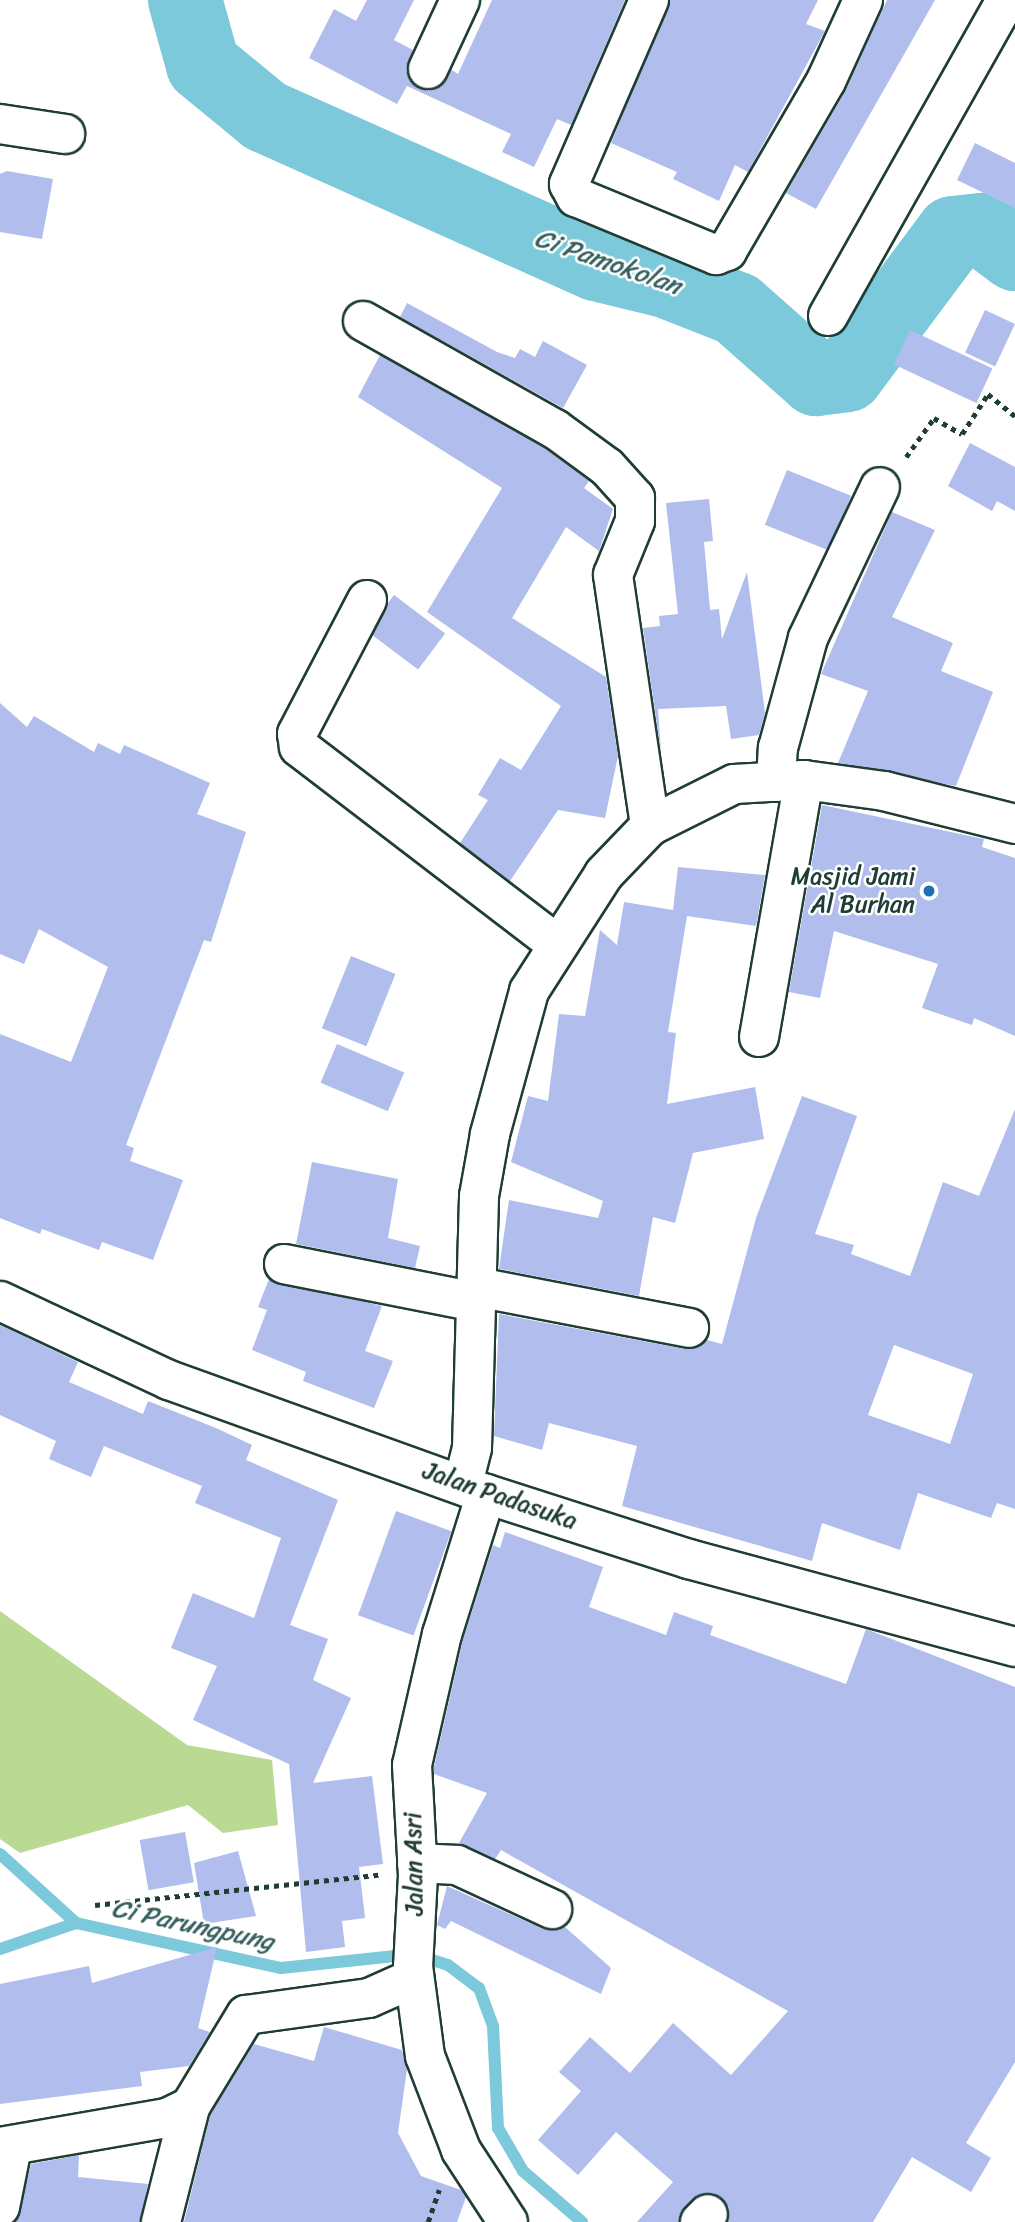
<!DOCTYPE html>
<html>
<head>
<meta charset="utf-8">
<style>
	body { margin:0 }
	#map { position:relative; width:1015px; height:2222px; overflow:hidden; background:#fff; font-family:Sriracha,sans-serif }
	div>[style] { position:absolute }
	.green>* { inset:0; background:#bad992 }
	.stream>* { height:12px; margin:-6px; padding:0 6px; transform-origin:6px; border-radius:6px; background:#7bc9da }
	.river>* { height:74px; margin:-37px; padding:0 37px; transform-origin:37px; border-radius:37px; background:#7bc9da }
	.building>* { inset:0; background:#b0bded; transform-origin:0 0 }
	.path>* { height:4.5px; margin-top:-2.25px; transform-origin:0; background:repeating-linear-gradient(90deg,#1f3d34 0 5px,transparent 0 10px) }
	.roads { filter:drop-shadow(2px 0 #1f3d34) drop-shadow(-2px 0 #1f3d34) drop-shadow(0 2px #1f3d34) drop-shadow(0 -2px #1f3d34) }
	.minor>* { height:38px; margin:-19px; padding:0 19px; transform-origin:19px; border-radius:19px; background:#fff }
	.tertiary>* { height:38px; margin:-19px; padding:0 19px; transform-origin:19px; border-radius:19px; background:#fff }
	.dots>* { width:19px; height:19px; translate:-50% -50%; box-sizing:border-box; border:4px solid #fff; border-radius:50% }
	span { translate:-50% -50%; white-space:nowrap; text-align:center; line-height:1.15; -webkit-text-stroke:5px #fff; paint-order:stroke }
	.poi-label { font-size:24px; color:#1f3d34 }
	.right { translate:-100% -50%; text-align:right }
	.street-label { font-size:24px; color:#1f3d34 }
	.water-label { font-size:26px; color:#36605e; font-style:italic }
</style>
</head>
<body>
<div id="map">
	<div class="green">
		<div style="clip-path:polygon(0 1611px,187px 1745px,272px 1760px,278px 1825px,223px 1833px,188px 1805px,20px 1853px,0 1839px)"></div>
	</div>
	<div class="stream">
		<div style="left:0;top:1854px;width:103px;rotate:42.2deg"></div>
		<div style="left:0;top:1949px;width:80px;rotate:-18.9deg"></div>
		<div style="left:76px;top:1923px;width:210px;rotate:12.4deg"></div>
		<div style="left:281px;top:1968px;width:134px;rotate:-6deg"></div>
		<div style="left:414px;top:1954px;width:36px;rotate:18deg"></div>
		<div style="left:448px;top:1965px;width:39px;rotate:37deg"></div>
		<div style="left:479px;top:1988px;width:40px;rotate:69.8deg"></div>
		<div style="left:493px;top:2026px;width:102px;rotate:87.2deg"></div>
		<div style="left:498px;top:2128px;width:50px;rotate:59.8deg"></div>
		<div style="left:523px;top:2171px;width:78px;rotate:40.8deg"></div>
	</div>
	<div class="river">
		<div style="left:185px;top:0;width:67px;rotate:74.5deg"></div>
		<div style="left:203px;top:65px;width:80px;rotate:39.4deg"></div>
		<div style="left:265px;top:116px;width:363px;rotate:24.1deg"></div>
		<div style="left:596px;top:264px;width:72px;rotate:13.7deg"></div>
		<div style="left:666px;top:281px;width:76px;rotate:21.5deg"></div>
		<div style="left:737px;top:309px;width:106px;rotate:41.5deg"></div>
		<div style="left:816px;top:379px;width:31px;rotate:-7deg"></div>
		<div style="left:847px;top:375px;width:177px;rotate:-53.3deg"></div>
		<div style="left:953px;top:233px;width:30px;rotate:-6deg"></div>
		<div style="left:983px;top:230px;width:40px;rotate:37deg"></div>
	</div>
	<div class="building">
		<div style="clip-path:polygon(367px 0,414px 0,394px 40px,413px 50px,406px 70px,411px 82px,429px 91px,452px 70px,458px 74px,492px 0,625px 0,571px 125px,557px 119px,534px 167px,502px 152px,511px 134px,407px 86px,397px 104px,309px 58px,334px 9px,356px 21px)"></div>
		<div style="clip-path:polygon(670px 0,818px 0,806px 24px,825px 31px,748px 172px,735px 165px,719px 201px,673px 179px,677px 172px,611px 143px)"></div>
		<div style="clip-path:polygon(887px 0,935px 0,816px 209px,786px 193px,845px 92px)"></div>
		<div style="clip-path:polygon(975px 143px,1015px 163px,1015px 208px,957px 180px)"></div>
		<div style="clip-path:polygon(7px 171px,53px 179px,42px 239px,0 232px,0 174px)"></div>
		<div style="clip-path:polygon(407px 303px,497px 352px,515px 358px,520px 349px,535px 357px,543px 341px,587px 365px,563px 408px,400px 317px)"></div>
		<div style="left:985px;top:310px;width:33px;height:47px;rotate:25deg"></div>
		<div style="left:910px;top:330px;width:91px;height:38px;rotate:25deg"></div>
		<div style="clip-path:polygon(380px 355px,543px 447px,589px 481px,584px 488px,613px 509px,599px 551px,566px 527px,512px 618px,606px 677px,618px 756px,605px 818px,558px 810px,510px 881px,460px 843px,488px 800px,478px 795px,500px 758px,521px 770px,561px 706px,427px 612px,502px 488px,358px 397px)"></div>
		<div style="clip-path:polygon(970px 443px,1015px 467px,1015px 511px,997px 501px,992px 511px,948px 486px)"></div>
		<div style="left:787px;top:470px;width:69px;height:59px;rotate:22deg"></div>
		<div style="clip-path:polygon(709px 499px,713px 541px,704px 542px,710px 610px,719px 609px,722px 639px,747px 572px,765px 713px,759px 735px,731px 739px,726px 706px,658px 709px,661px 752px,643px 628px,660px 626px,659px 616px,678px 614px,666px 503px)"></div>
		<div style="clip-path:polygon(892px 512px,935px 530px,892px 617px,953px 643px,941px 671px,993px 692px,956px 786px,838px 763px,868px 691px,821px 674px)"></div>
		<div style="left:394px;top:595px;width:64px;height:45px;rotate:37deg"></div>
		<div style="clip-path:polygon(0 703px,27px 727px,34px 716px,94px 752px,98px 743px,120px 754px,124px 745px,210px 783px,197px 814px,246px 832px,211px 942px,204px 940px,126px 1145px,134px 1148px,130px 1161px,183px 1180px,153px 1260px,102px 1242px,99px 1250px,42px 1229px,40px 1234px,0 1218px,0 1034px,71px 1062px,108px 967px,39px 929px,24px 964px,0 954px)"></div>
		<div style="clip-path:polygon(822px 805px,984px 839px,982px 847px,1015px 858px,1015px 1036px,974px 1018px,972px 1025px,922px 1008px,938px 964px,834px 931px,820px 998px,789px 992px)"></div>
		<div style="clip-path:polygon(678px 867px,765px 875px,756px 926px,687px 916px,668px 1032px,676px 1033px,667px 1104px,755px 1087px,764px 1139px,693px 1153px,675px 1223px,653px 1217px,639px 1296px,499px 1269px,509px 1200px,598px 1218px,603px 1201px,511px 1162px,528px 1096px,548px 1101px,559px 1014px,585px 1016px,600px 930px,617px 945px,624px 902px,673px 910px)"></div>
		<div style="left:351px;top:956px;width:48px;height:78px;rotate:22deg"></div>
		<div style="left:337px;top:1044px;width:73px;height:42px;rotate:23deg"></div>
		<div style="clip-path:polygon(evenodd,802px 1096px,857px 1116px,815px 1234px,854px 1245px,851px 1254px,910px 1276px,943px 1182px,979px 1196px,1015px 1109px,1015px 1509px,997px 1503px,991px 1518px,918px 1493px,900px 1550px,822px 1523px,812px 1561px,622px 1506px,637px 1446px,549px 1423px,542px 1450px,494px 1436px,499px 1314px,685px 1349px,707px 1340px,722px 1344px,756px 1218px,802px 1096px,894px 1345px,973px 1374px,950px 1444px,868px 1415px,894px 1345px)"></div>
		<div style="clip-path:polygon(312px 1162px,398px 1179px,388px 1238px,420px 1246px,415px 1268px,296px 1244px)"></div>
		<div style="clip-path:polygon(269px 1279px,382px 1306px,365px 1351px,393px 1361px,374px 1408px,303px 1381px,306px 1372px,252px 1350px,267px 1310px,258px 1307px)"></div>
		<div style="clip-path:polygon(0 1325px,78px 1362px,69px 1382px,143px 1414px,148px 1401px,216px 1428px,252px 1445px,246px 1460px,338px 1500px,290px 1625px,328px 1639px,313px 1680px,351px 1698px,313px 1783px,372px 1776px,383px 1864px,359px 1867px,365px 1918px,342px 1921px,345px 1947px,306px 1952px,289px 1764px,193px 1720px,217px 1666px,171px 1648px,193px 1593px,254px 1618px,281px 1538px,195px 1503px,202px 1486px,104px 1446px,91px 1477px,49px 1459px,56px 1441px,0 1415px)"></div>
		<div style="left:396px;top:1511px;width:59px;height:111px;rotate:20deg"></div>
		<div style="clip-path:polygon(505px 1532px,603px 1567px,589px 1607px,666px 1635px,674px 1612px,713px 1626px,710px 1635px,846px 1684px,866px 1629px,1015px 1687px,1015px 2062px,966px 2143px,991px 2158px,971px 2192px,912px 2157px,873px 2222px,728px 2222px,729px 2208px,713px 2193px,693px 2199px,679px 2222px,637px 2222px,673px 2182px,616px 2132px,578px 2175px,538px 2140px,581px 2091px,559px 2072px,590px 2037px,630px 2073px,673px 2023px,731px 2075px,788px 2011px,501px 1850px,495px 1859px,459px 1843px,487px 1793px,434px 1774px,434px 1767px,463px 1640px,493px 1545px,500px 1548px)"></div>
		<div style="left:185px;top:1832px;width:51px;height:46px;rotate:80deg"></div>
		<div style="clip-path:polygon(238px 1851px,256px 1916px,204px 1924px,194px 1863px)"></div>
		<div style="clip-path:polygon(447px 1886px,543px 1929px,565px 1927px,611px 1968px,601px 1994px,451px 1921px,445px 1929px,437px 1925px)"></div>
		<div style="clip-path:polygon(217px 1947px,198px 2028px,210px 2032px,189px 2066px,140px 2072px,142px 2086px,0 2104px,0 1984px,89px 1966px,92px 1983px)"></div>
		<div style="clip-path:polygon(324px 2027px,402px 2050px,407px 2069px,398px 2133px,421px 2176px,461px 2190px,466px 2197px,457px 2222px,184px 2222px,210px 2116px,254px 2044px,314px 2061px)"></div>
		<div style="clip-path:polygon(79px 2155px,78px 2177px,148px 2184px,140px 2222px,16px 2222px,31px 2164px)"></div>
	</div>
	<div class="path">
		<div style="left:906px;top:457px;width:48px;rotate:-54.3deg"></div>
		<div style="left:934px;top:418px;width:32px;rotate:30deg"></div>
		<div style="left:962px;top:434px;width:48px;rotate:-57deg"></div>
		<div style="left:988px;top:394px;width:35px;rotate:39deg"></div>
		<div style="left:95px;top:1905px;width:285px;rotate:-6.1deg"></div>
		<div style="left:428px;top:2222px;width:34px;rotate:-71deg"></div>
	</div>
	<div class="roads">
		<div class="minor">
			<div style="left:649px;top:0;width:201px;rotate:113.5deg"></div>
			<div style="left:569px;top:184px;width:15px;rotate:62deg"></div>
			<div style="left:576px;top:197px;width:152px;rotate:22.5deg"></div>
			<div style="left:716px;top:255px;width:12px;rotate:-20deg"></div>
			<div style="left:727px;top:251px;width:197px;rotate:-59.8deg"></div>
			<div style="left:826px;top:81px;width:89px;rotate:-65.4deg"></div>
			<div style="left:428px;top:69px;width:76px;rotate:-65.1deg"></div>
			<div style="left:0;top:124px;width:66px;rotate:8.7deg"></div>
			<div style="left:828px;top:316px;width:363px;rotate:-60.6deg"></div>
			<div style="left:363px;top:321px;width:220px;rotate:29.4deg"></div>
			<div style="left:555px;top:429px;width:64px;rotate:36.2deg"></div>
			<div style="left:607px;top:467px;width:42px;rotate:47.9deg"></div>
			<div style="left:635px;top:498px;width:23px;rotate:90deg"></div>
			<div style="left:635px;top:521px;width:58px;rotate:112.2deg"></div>
			<div style="left:613px;top:575px;width:254px;rotate:81.6deg"></div>
			<div style="left:367px;top:600px;width:151px;rotate:117.6deg"></div>
			<div style="left:297px;top:734px;width:13px;rotate:81deg"></div>
			<div style="left:299px;top:747px;width:322px;rotate:37.4deg"></div>
			<div style="left:776px;top:782px;width:34px;rotate:-87deg"></div>
			<div style="left:778px;top:748px;width:114px;rotate:-74.7deg"></div>
			<div style="left:808px;top:638px;width:167px;rotate:-64.5deg"></div>
			<div style="left:759px;top:1037px;width:261px;rotate:-80.1deg"></div>
			<div style="left:284px;top:1264px;width:196px;rotate:11.2deg"></div>
			<div style="left:477px;top:1287px;width:216px;rotate:10.9deg"></div>
			<div style="left:463px;top:1484px;width:37px;rotate:-76deg"></div>
			<div style="left:472px;top:1448px;width:252px;rotate:-88.4deg"></div>
			<div style="left:479px;top:1196px;width:63px;rotate:-79.9deg"></div>
			<div style="left:490px;top:1134px;width:148px;rotate:-74.7deg"></div>
			<div style="left:529px;top:991px;width:139px;rotate:-57.3deg"></div>
			<div style="left:604px;top:874px;width:66px;rotate:-46.2deg"></div>
			<div style="left:650px;top:826px;width:94px;rotate:-26.6deg"></div>
			<div style="left:734px;top:784px;width:70px;rotate:-3.3deg"></div>
			<div style="left:804px;top:780px;width:81px;rotate:7.8deg"></div>
			<div style="left:884px;top:791px;width:135px;rotate:14.1deg"></div>
			<div style="left:486px;top:1494px;width:147px;rotate:107.4deg"></div>
			<div style="left:442px;top:1634px;width:134px;rotate:102.9deg"></div>
			<div style="left:412px;top:1765px;width:110px;rotate:86.9deg"></div>
			<div style="left:418px;top:1875px;width:91px;rotate:93.1deg"></div>
			<div style="left:413px;top:1966px;width:91px;rotate:82.4deg"></div>
			<div style="left:425px;top:2056px;width:101px;rotate:69deg"></div>
			<div style="left:461px;top:2150px;width:86px;rotate:56.9deg"></div>
			<div style="left:417px;top:1863px;width:40px;rotate:2.9deg"></div>
			<div style="left:457px;top:1865px;width:105px;rotate:24.9deg"></div>
			<div style="left:0;top:2147px;width:169px;rotate:-9.9deg"></div>
			<div style="left:167px;top:2118px;width:25px;rotate:-26deg"></div>
			<div style="left:190px;top:2107px;width:108px;rotate:-58.7deg"></div>
			<div style="left:246px;top:2015px;width:124px;rotate:-7.9deg"></div>
			<div style="left:369px;top:1998px;width:49px;rotate:-24deg"></div>
			<div style="left:0;top:2207px;width:61px;rotate:-78.7deg"></div>
			<div style="left:161px;top:2222px;width:119px;rotate:-75.8deg"></div>
			<div style="left:700px;top:2222px;width:11px;rotate:-45deg"></div>
		</div>
		<div class="tertiary">
			<div style="left:0;top:1301px;width:187px;rotate:25.1deg"></div>
			<div style="left:169px;top:1380px;width:337px;rotate:19.8deg"></div>
			<div style="left:486px;top:1494px;width:213px;rotate:17.8deg"></div>
			<div style="left:689px;top:1559px;width:338px;rotate:15.1deg"></div>
		</div>
	</div>
	<div class="dots">
		<div style="left:929px;top:891px;background:#1f6fb2"></div>
	</div>
	<div class="poi-label">
		<span class="right" style="left:915px;top:891px">Masjid Jami<br>Al Burhan</span>
	</div>
	<div class="street-label">
		<span style="left:500px;top:1496px;rotate:19deg">Jalan Padasuka</span>
		<span style="left:414px;top:1864px;rotate:-91deg">Jalan Asri</span>
	</div>
	<div class="water-label">
		<span style="left:608px;top:262px;rotate:19deg">Ci Pamokolan</span>
		<span style="left:193px;top:1925px;rotate:12deg">Ci Parungpung</span>
	</div>
</div>
</body>
</html>
